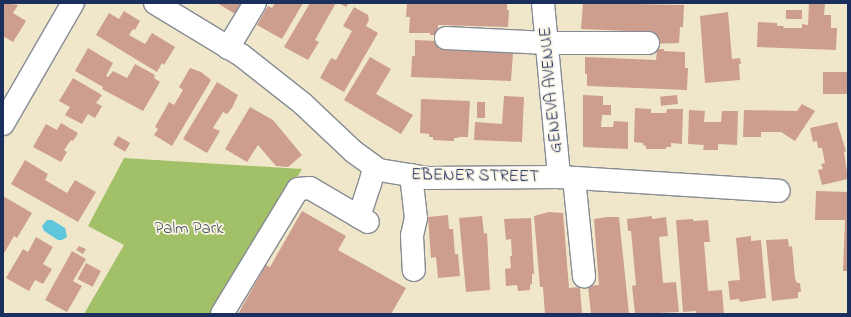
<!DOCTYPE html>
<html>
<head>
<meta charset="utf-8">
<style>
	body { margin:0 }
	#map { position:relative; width:851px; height:317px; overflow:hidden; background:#f0e7ca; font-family:"Indie Flower",sans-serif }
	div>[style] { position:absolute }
	.green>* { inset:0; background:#a2c068 }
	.water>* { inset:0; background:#5fc6db }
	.building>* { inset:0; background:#cd9e8e; transform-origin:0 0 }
	.roads { filter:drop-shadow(1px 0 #868b94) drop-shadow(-1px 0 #868b94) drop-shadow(0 1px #868b94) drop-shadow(0 -1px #868b94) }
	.minor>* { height:22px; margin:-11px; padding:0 11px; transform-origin:11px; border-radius:11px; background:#fff }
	span { translate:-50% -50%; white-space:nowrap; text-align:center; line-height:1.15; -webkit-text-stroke:3.5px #fcf5e5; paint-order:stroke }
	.street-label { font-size:17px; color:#1b2f5e }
	.park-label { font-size:17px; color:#445a61 }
	.frame { position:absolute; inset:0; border:4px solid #1b2f5e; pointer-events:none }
</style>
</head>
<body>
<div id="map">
	<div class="green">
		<div style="clip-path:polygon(124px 158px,302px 169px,216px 314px,84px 314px,124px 245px,88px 226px)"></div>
	</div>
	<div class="water">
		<div style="clip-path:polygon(47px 220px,52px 220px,65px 228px,67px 237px,62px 240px,58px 240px,44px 231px,42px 226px)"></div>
	</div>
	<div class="building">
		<div style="clip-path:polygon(3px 3px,18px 5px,13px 13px,26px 21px,13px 42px,3px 36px)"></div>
		<div style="clip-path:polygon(217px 3px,251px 3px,242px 18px)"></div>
		<div style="clip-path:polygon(275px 3px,303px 3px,282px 39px,257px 25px,268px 6px,272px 8px)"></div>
		<div style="clip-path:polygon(310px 3px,336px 3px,315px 40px,319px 42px,308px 60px,284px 47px)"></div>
		<div style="clip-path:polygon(339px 3px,349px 3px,346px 7px)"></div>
		<div style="clip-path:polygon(407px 3px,507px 3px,507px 10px,509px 10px,508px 27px,438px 25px,438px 35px,430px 35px,430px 33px,409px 33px,410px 17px,406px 17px)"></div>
		<div style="clip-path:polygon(583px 3px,684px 5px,683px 27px,680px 27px,679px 43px,650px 44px,651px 32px,581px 29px)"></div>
		<div style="clip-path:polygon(809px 3px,825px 3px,824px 15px,831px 15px,831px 28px,837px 28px,836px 50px,757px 47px,758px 22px,777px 23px,777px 26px,784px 26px,783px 28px,802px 28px,802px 24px,808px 25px)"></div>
		<div style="clip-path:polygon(354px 7px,368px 15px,369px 20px,366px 26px,378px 33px,344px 92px,320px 78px,331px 58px,336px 60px,352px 31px,343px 26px)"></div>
		<div style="left:802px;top:10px;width:9px;height:16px;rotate:90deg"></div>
		<div style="clip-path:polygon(124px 11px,140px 21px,135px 30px,133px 29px,129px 35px,145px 44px,152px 33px,175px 47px,164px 65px,162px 63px,157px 72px,96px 35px,109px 13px,119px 19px)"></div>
		<div style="clip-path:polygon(728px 12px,732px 59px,740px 58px,741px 64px,739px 64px,740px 80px,705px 83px,700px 16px)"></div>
		<div style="clip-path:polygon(444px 39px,443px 50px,513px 53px,511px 81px,411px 77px,412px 56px,415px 56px,415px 40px,437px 41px)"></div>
		<div style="clip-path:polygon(88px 48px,113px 63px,106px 76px,108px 77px,113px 71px,127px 78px,135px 64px,155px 75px,154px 78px,160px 82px,143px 111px,102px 89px,103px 87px,75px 71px)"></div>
		<div style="clip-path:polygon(657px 49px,664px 49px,664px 51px,685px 52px,685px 68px,688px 68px,687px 90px,587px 86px,587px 74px,585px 74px,585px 57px,656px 60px)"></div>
		<div style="clip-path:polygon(370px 57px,391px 69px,376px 94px,413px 115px,401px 134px,344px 100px)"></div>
		<div style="clip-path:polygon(190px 68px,201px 72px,211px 80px,172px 146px,154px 135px,158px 129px,155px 127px,169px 102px,174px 105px,183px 90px,179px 87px)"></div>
		<div style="left:823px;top:72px;width:25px;height:22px"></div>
		<div style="clip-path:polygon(73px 78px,102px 95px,96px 103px,102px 106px,95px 118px,88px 114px,82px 124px,65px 115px,70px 107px,59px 101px)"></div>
		<div style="clip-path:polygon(217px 82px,238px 95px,232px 108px,227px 114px,223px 112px,213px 128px,220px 131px,207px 153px,183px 139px)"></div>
		<div style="clip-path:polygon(583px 95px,603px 96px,603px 105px,611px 105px,611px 115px,602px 115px,601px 127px,613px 127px,614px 121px,628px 122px,628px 149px,583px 147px)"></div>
		<div style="left:677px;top:95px;width:9px;height:17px;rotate:84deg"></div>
		<div style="clip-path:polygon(504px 96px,524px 97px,522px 142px,474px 140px,475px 122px,502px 124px)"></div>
		<div style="clip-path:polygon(421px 99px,470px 101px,468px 137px,458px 137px,458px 138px,454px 138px,454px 141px,433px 140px,433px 137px,429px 137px,429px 134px,420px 133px)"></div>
		<div style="left:477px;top:102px;width:8px;height:16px"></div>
		<div style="clip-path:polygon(802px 104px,815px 111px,795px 141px,781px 132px,761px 132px,761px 137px,743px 137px,744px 110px,797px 111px)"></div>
		<div style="clip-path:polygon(250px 107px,273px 120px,302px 155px,288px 167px,276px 166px,258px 145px,247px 162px,225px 149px)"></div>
		<div style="clip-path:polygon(635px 108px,651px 109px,651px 113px,666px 113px,667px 109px,683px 109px,682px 144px,671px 143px,671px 147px,666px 147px,666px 149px,646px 149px,646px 146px,643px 145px,643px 143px,634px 142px)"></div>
		<div style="clip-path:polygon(689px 110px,705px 111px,704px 122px,721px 122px,722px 111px,738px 111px,737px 145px,718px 144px,718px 150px,703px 150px,704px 145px,688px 144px)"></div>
		<div style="clip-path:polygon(837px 122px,846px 151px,844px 152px,848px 179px,822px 185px,818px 170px,823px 169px,821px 164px,825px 163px,822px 148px,818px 148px,817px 141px,813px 142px,810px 128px)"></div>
		<div style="clip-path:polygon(61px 123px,78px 133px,73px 141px,71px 140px,64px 150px,67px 152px,61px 162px,33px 147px,46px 124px,57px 130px)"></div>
		<div style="left:118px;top:136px;width:14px;height:10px;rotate:30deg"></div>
		<div style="clip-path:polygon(25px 160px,48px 174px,45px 180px,67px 193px,75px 180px,96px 192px,78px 222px,11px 184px)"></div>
		<div style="clip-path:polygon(816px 191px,848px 192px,848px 271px,843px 271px,845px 220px,815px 220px)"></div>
		<div style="clip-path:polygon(3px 196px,32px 213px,17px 238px,14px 236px,3px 255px)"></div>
		<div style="clip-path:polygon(302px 211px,346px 236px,338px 250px,406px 288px,391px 314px,238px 314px,266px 265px,270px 267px)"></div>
		<div style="clip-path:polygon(549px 212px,563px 213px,569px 288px,580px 287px,582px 314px,545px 314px,543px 287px,540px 287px,534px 216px)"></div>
		<div style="clip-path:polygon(448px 215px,449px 229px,453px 229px,455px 254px,458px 254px,460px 276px,438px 278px,436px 257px,431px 258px,428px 217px)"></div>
		<div style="clip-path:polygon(482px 216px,484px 234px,487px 233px,490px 290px,466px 292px,459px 218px)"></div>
		<div style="clip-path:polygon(652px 216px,652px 219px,666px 217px,668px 236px,659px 237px,663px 283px,676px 282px,679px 312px,635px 314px,632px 286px,636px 285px,631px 231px,628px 231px,627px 219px)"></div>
		<div style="clip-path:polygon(607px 217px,619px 217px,629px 314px,591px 314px,588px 286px,599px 285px,594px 219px)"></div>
		<div style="clip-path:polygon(531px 218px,534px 274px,532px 274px,532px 284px,530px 285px,530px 290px,518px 291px,517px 285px,506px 286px,505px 269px,511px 268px,510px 256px,512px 256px,511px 239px,506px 240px,504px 219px)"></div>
		<div style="clip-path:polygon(693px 219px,693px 221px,708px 220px,710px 242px,704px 242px,708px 291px,722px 290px,724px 314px,696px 314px,696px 311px,683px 312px,676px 220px)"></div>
		<div style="clip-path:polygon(751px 236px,751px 241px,761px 240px,766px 298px,740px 302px,739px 299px,730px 300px,728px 281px,740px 280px,736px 238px)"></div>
		<div style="clip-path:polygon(36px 237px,53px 247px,43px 264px,52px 269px,43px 284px,35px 280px,29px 291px,6px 278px,23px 249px,28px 252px)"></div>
		<div style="clip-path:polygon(788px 239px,789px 247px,792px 246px,795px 278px,797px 283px,800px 283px,801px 292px,798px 292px,798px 298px,772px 301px,766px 240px)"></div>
		<div style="clip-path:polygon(79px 246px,86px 249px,83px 254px,76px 250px)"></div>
		<div style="clip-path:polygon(72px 251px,86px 259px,73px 281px,82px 286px,67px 312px,45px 300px)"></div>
		<div style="left:86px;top:263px;width:17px;height:18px;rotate:28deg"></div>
	</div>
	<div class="roads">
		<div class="minor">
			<div style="left:155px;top:3px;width:100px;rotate:31.2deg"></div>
			<div style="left:241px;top:55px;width:79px;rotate:38.3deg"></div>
			<div style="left:303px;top:104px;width:70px;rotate:43.3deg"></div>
			<div style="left:354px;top:152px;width:31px;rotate:36deg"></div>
			<div style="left:379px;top:170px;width:50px;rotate:9.3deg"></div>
			<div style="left:428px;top:178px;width:131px;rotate:-0.4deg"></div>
			<div style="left:559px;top:177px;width:220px;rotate:3.6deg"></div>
			<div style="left:543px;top:3px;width:175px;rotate:84.7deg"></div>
			<div style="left:446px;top:38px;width:101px;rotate:2.8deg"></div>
			<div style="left:547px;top:43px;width:101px"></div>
			<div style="left:228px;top:48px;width:52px;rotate:-59deg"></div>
			<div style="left:3px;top:124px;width:140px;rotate:-60deg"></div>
			<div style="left:411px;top:175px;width:43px;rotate:83.4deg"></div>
			<div style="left:416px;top:218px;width:18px;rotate:103deg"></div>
			<div style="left:412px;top:236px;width:34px;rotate:87deg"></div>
			<div style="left:574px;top:178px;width:99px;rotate:84.2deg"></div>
			<div style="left:359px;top:217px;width:35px;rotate:-72deg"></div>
			<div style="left:370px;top:184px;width:17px;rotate:-77deg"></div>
			<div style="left:222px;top:314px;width:146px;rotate:-58.7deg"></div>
			<div style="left:298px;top:189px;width:12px;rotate:-5deg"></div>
			<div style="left:310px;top:188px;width:67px;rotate:30.4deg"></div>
		</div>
	</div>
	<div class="street-label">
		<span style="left:551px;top:90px;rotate:-95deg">GENEVA AVENUE</span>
		<span style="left:475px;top:176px;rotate:1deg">EBENER STREET</span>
	</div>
	<div class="park-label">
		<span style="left:189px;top:229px">Palm Park</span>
	</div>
	<div class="frame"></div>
</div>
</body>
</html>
